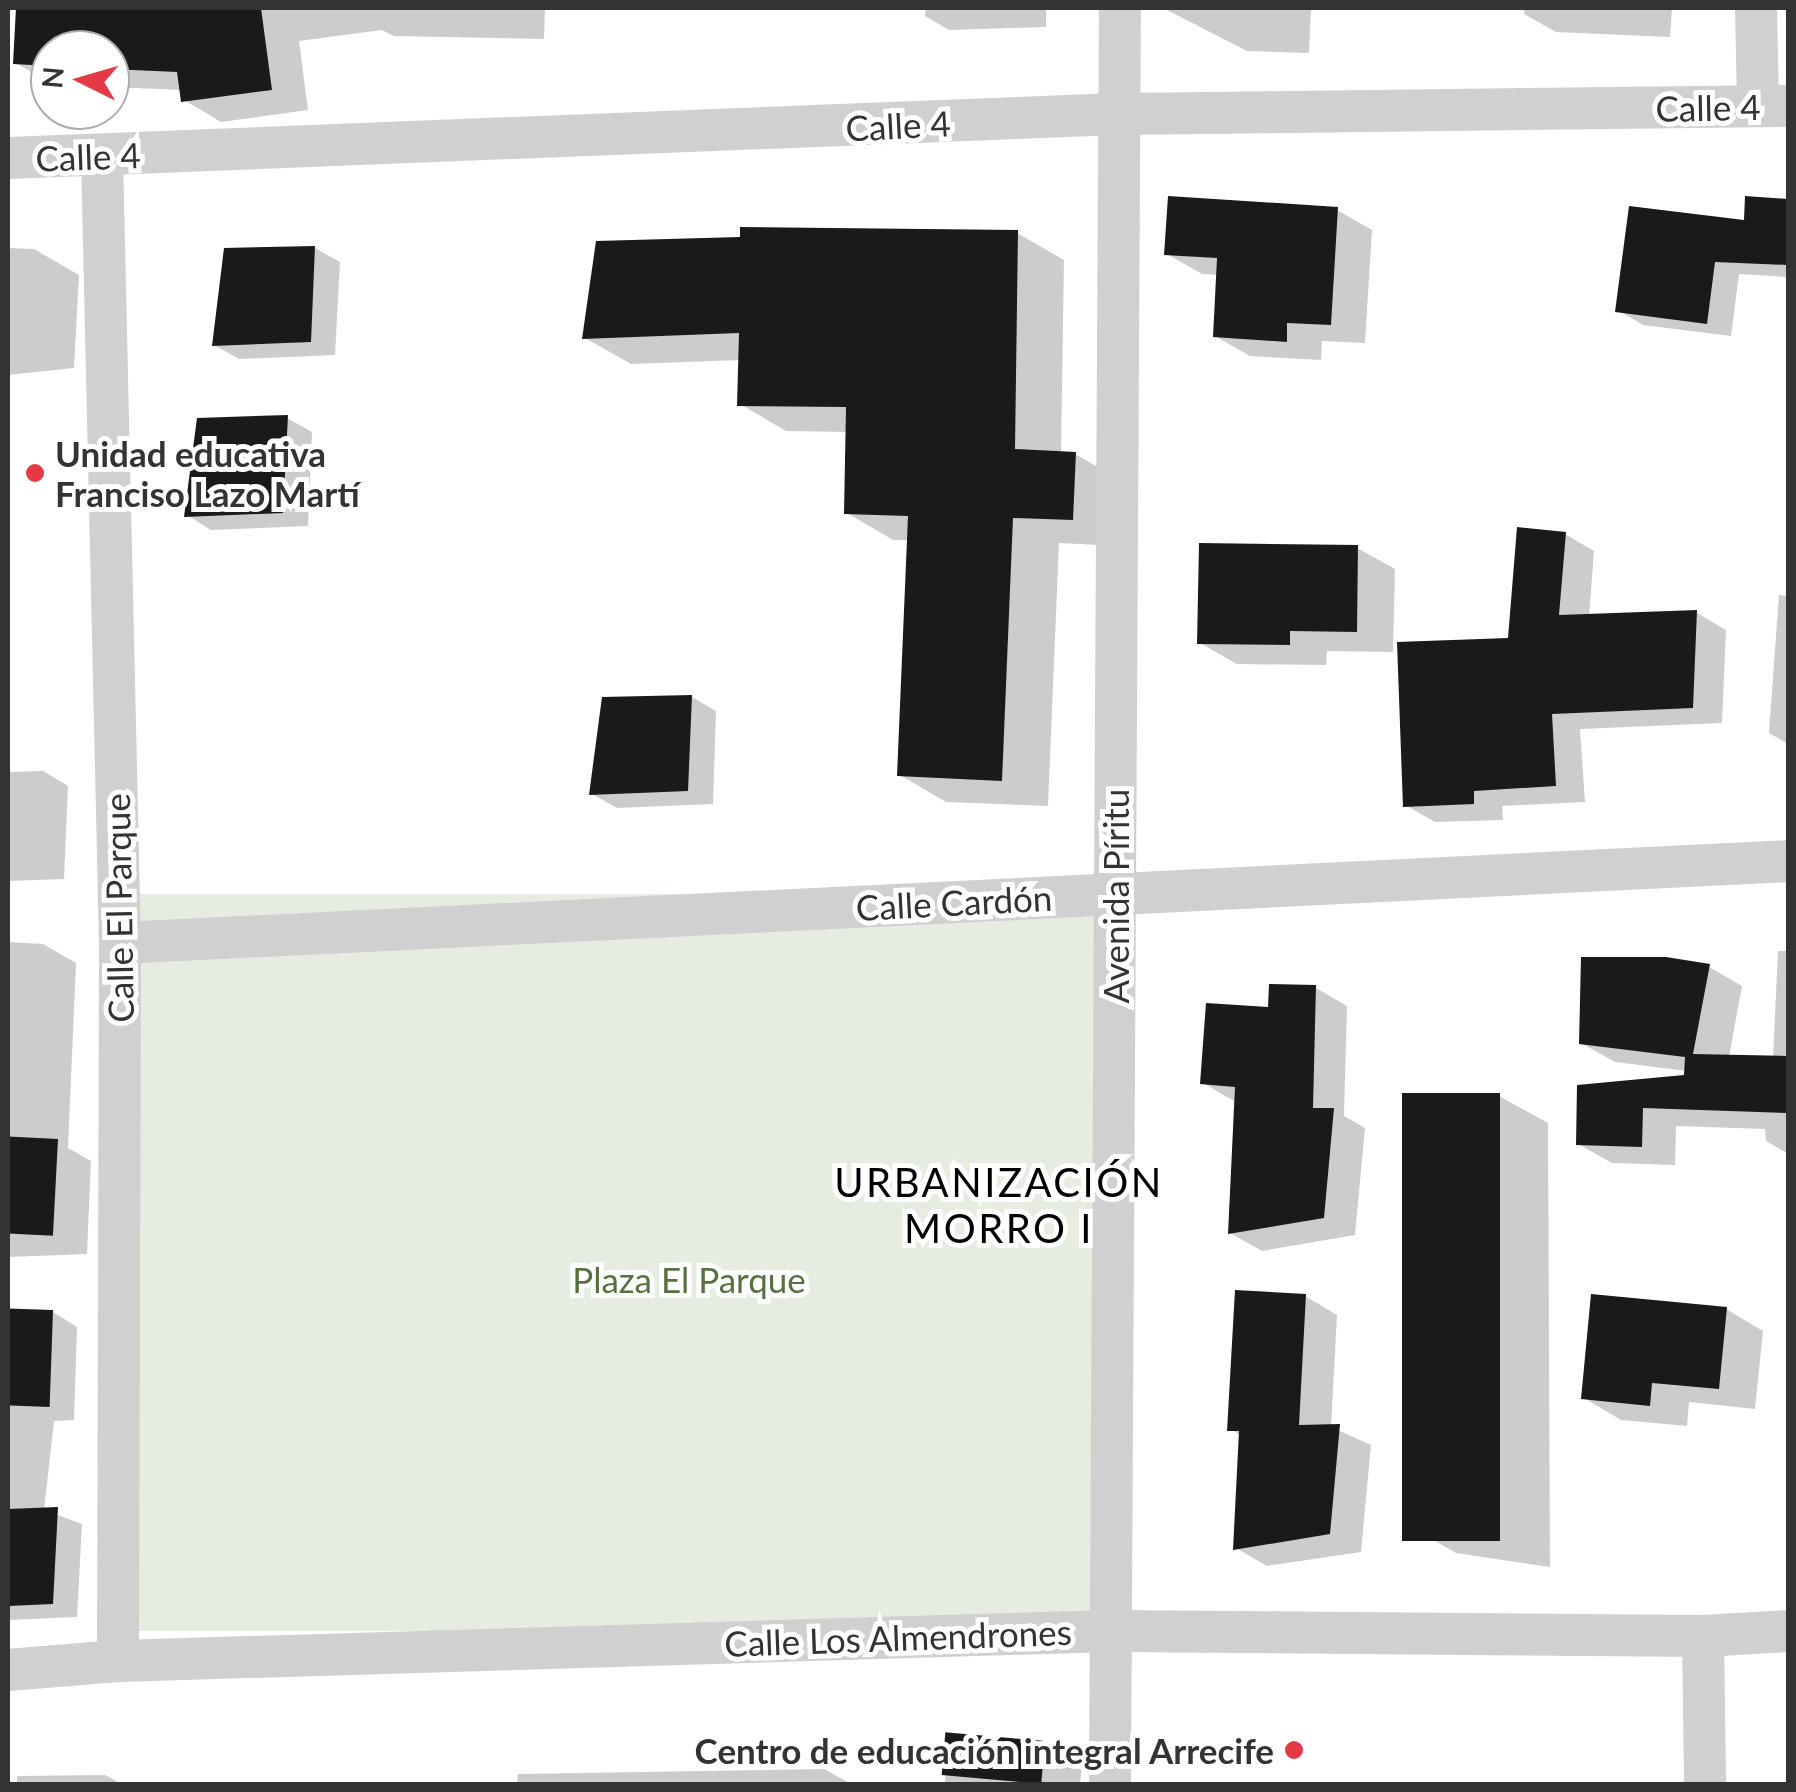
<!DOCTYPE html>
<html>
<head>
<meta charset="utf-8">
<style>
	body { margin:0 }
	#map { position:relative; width:1796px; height:1792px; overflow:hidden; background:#fff; font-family:Lato,sans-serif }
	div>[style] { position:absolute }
	.green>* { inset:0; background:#e6ecdf; transform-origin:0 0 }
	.shadow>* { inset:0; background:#0003 }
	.building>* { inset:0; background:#1a1a1a; transform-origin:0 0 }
	.minor>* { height:42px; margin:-21px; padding:0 21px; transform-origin:21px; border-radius:21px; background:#d0d0d0 }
	.dots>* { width:28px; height:28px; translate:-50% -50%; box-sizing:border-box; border:5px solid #fff; border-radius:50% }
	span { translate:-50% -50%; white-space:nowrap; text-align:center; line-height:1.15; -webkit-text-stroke:10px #fff; paint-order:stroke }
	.street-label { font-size:35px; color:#333 }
	.poi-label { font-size:35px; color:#333; font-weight:700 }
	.left { translate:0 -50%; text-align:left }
	.right { translate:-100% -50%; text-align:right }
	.park-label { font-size:35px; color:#56703f }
	.quarter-label { font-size:40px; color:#000; letter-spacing:2.5px }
	.frame { position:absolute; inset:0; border:10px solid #333; pointer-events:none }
	.north { position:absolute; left:30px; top:30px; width:100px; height:100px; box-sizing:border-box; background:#fff; border:2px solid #adadad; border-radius:50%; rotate:275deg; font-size:28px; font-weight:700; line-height:40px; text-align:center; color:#333 }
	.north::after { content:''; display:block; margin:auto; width:35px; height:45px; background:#e63946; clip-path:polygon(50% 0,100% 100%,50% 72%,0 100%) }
</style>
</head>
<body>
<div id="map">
	<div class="green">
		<div style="left:1115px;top:894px;width:737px;height:996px;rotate:90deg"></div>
	</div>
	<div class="shadow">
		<div style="clip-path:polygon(18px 8px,545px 8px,544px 39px,394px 36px,382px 30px,299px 41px,308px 110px,221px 122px,184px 100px,182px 90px,110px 87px,110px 50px,50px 50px,50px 83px,16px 63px)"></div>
		<div style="clip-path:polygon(926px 8px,1046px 8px,1046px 27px,949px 30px,925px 16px)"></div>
		<div style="clip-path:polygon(1163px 8px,1311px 8px,1309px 53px,1247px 51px)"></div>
		<div style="clip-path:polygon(1525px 8px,1672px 8px,1670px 37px,1556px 32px,1524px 14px)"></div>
		<div style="clip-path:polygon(1747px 199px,1788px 201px,1788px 277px,1739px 274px,1731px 336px,1643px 325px,1618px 310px,1746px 223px)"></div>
		<div style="clip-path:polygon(1337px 210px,1372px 230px,1365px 343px,1322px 341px,1321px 360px,1250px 356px,1215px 336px,1219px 275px,1202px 274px,1167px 254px)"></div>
		<div style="clip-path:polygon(1017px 233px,1064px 260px,1061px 454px,1075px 454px,1122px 481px,1119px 546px,1059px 543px,1048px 806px,946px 802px,900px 775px,909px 540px,893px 540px,847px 513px,848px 432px,786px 431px,740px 404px,741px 360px,631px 364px,585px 338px)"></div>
		<div style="clip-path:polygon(8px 248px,34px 249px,79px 275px,74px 368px,8px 375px)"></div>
		<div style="clip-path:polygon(315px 248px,340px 262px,335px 355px,239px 359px,214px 345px)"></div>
		<div style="clip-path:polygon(287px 418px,312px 432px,308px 526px,211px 530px,187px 515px)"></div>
		<div style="clip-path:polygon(1565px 534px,1594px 551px,1589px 617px,1697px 613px,1726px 630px,1722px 723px,1580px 729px,1585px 802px,1502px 806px,1503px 820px,1435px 822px,1405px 805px,1510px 640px)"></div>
		<div style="clip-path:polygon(1357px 548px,1395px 569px,1393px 652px,1327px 651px,1326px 665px,1237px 664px,1200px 643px)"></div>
		<div style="clip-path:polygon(1779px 595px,1788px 596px,1788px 744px,1769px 733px)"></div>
		<div style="clip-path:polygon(692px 697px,716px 711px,713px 804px,617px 808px,592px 794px)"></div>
		<div style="clip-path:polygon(43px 771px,68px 786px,64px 879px,8px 881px,8px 772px)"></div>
		<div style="clip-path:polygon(8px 942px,43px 944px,76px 963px,68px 1148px,91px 1161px,87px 1254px,8px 1257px)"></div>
		<div style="clip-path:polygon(1778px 951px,1788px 951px,1788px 1154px,1766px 1141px,1765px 1129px,1676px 1126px,1675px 1165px,1612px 1163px,1578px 1144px,1687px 1077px,1687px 1071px,1615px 1062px,1581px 1043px,1709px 967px,1742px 986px,1729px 1057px,1773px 1058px)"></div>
		<div style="clip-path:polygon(1316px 988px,1347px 1006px,1344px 1116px,1365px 1128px,1355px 1235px,1262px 1251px,1230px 1233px,1234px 1101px,1203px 1083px)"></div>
		<div style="clip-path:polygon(1499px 1096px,1548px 1123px,1550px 1567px,1456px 1553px,1407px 1525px)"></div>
		<div style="clip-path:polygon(1305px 1296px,1337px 1315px,1331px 1427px,1371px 1445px,1361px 1552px,1267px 1566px,1236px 1548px,1242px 1436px,1230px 1429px)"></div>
		<div style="clip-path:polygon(1726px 1309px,1763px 1331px,1755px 1409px,1689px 1402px,1687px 1426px,1621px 1420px,1584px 1398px)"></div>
		<div style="clip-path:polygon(53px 1312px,77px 1327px,74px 1420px,54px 1421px,44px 1510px,82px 1524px,77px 1617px,8px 1620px,8px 1314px)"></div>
		<div style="clip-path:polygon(1045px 1743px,1082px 1765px,1080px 1784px,945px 1784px,947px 1746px)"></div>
		<div style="clip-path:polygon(824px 1769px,851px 1784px,517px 1784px,518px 1774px)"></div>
		<div style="clip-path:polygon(105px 1775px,122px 1784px,17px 1784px,17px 1776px)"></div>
	</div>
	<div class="building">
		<div style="clip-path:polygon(16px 8px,261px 8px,272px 90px,181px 102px,177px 72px,110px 69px,110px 50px,50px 50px,50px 66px,13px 64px)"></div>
		<div style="clip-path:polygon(1168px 196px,1338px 207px,1331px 325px,1287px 323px,1287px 342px,1213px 337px,1217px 258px,1164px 255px)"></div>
		<div style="clip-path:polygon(1745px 196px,1788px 199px,1788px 265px,1715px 262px,1707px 324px,1615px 312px,1629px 206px,1744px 220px)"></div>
		<div style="clip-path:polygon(740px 227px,1018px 230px,1015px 449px,1076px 452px,1073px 520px,1013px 518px,1002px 781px,897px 776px,908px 516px,844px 514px,846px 407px,737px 406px,739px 333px,582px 339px,596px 241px,740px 237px)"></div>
		<div style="clip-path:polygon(315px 246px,311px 342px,212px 346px,224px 248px)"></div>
		<div style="clip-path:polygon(288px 415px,283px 513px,184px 517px,197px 418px)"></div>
		<div style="clip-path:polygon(1517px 527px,1566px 532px,1559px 615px,1697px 610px,1693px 708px,1552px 714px,1556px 786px,1474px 791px,1474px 804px,1403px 807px,1397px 642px,1508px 638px)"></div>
		<div style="clip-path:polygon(1199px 543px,1358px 545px,1357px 632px,1290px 631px,1290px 645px,1197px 644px)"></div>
		<div style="clip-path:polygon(692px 695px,688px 791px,589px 795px,602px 697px)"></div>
		<div style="clip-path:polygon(1581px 957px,1666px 957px,1710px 964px,1693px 1054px,1788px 1056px,1788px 1113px,1643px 1108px,1642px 1147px,1576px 1145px,1577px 1085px,1684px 1075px,1685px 1057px,1579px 1044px)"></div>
		<div style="clip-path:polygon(1269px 984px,1316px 985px,1313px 1108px,1334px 1108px,1324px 1218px,1228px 1234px,1235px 1087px,1200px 1084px,1206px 1003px,1268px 1007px)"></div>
		<div style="left:1500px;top:1093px;width:448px;height:98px;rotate:90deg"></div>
		<div style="left:58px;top:1139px;width:97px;height:50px;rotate:93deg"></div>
		<div style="clip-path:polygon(1235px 1290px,1306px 1294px,1299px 1425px,1340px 1424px,1330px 1534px,1233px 1550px,1239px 1431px,1227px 1431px)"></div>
		<div style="clip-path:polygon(1591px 1294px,1727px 1307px,1719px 1389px,1652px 1383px,1650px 1406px,1581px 1399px)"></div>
		<div style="left:53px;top:1310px;width:97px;height:45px;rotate:92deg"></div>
		<div style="clip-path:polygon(58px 1507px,53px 1604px,8px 1606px,8px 1509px)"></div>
		<div style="left:1045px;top:1741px;width:43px;height:100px;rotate:95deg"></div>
	</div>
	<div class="minor">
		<div style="left:1756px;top:8px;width:98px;rotate:88.8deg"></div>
		<div style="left:102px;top:156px;width:787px;rotate:88.69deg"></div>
		<div style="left:120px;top:943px;width:718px;rotate:90.16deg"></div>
		<div style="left:8px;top:158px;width:1112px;rotate:-2.27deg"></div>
		<div style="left:1119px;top:114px;width:669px;rotate:-0.69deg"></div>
		<div style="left:120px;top:943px;width:1670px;rotate:-2.81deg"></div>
		<div style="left:1703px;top:1636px;width:148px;rotate:89.2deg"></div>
		<div style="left:8px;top:1670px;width:110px;rotate:-4.7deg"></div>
		<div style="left:118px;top:1661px;width:993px;rotate:-1.73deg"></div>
		<div style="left:1111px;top:1631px;width:592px;rotate:0.48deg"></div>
		<div style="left:1703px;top:1636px;width:85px;rotate:-3.4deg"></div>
		<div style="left:1110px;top:1784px;width:1776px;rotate:-89.68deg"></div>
	</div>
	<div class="dots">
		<div style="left:35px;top:473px;background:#e63946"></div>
		<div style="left:1294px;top:1750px;background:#e63946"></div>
	</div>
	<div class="street-label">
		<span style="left:1708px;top:107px;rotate:-1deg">Calle 4</span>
		<span style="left:898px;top:125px;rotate:-3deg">Calle 4</span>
		<span style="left:88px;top:156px;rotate:-2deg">Calle 4</span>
		<span style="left:1115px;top:896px;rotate:-90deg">Avenida Píritu</span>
		<span style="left:954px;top:902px;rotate:-3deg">Calle Cardón</span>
		<span style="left:118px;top:908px;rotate:-91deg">Calle El Parque</span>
		<span style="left:898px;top:1637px;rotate:-2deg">Calle Los Almendrones</span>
	</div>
	<div class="poi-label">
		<span class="left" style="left:55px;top:473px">Unidad educativa<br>Franciso Lazo Martí</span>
		<span class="right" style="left:1274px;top:1750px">Centro de educación integral Arrecife</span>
	</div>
	<div class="park-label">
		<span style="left:689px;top:1279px">Plaza El Parque</span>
	</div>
	<div class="quarter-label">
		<span style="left:999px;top:1205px">URBANIZACIÓN<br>MORRO I</span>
	</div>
	<div class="frame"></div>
	<div class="north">N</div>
</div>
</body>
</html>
